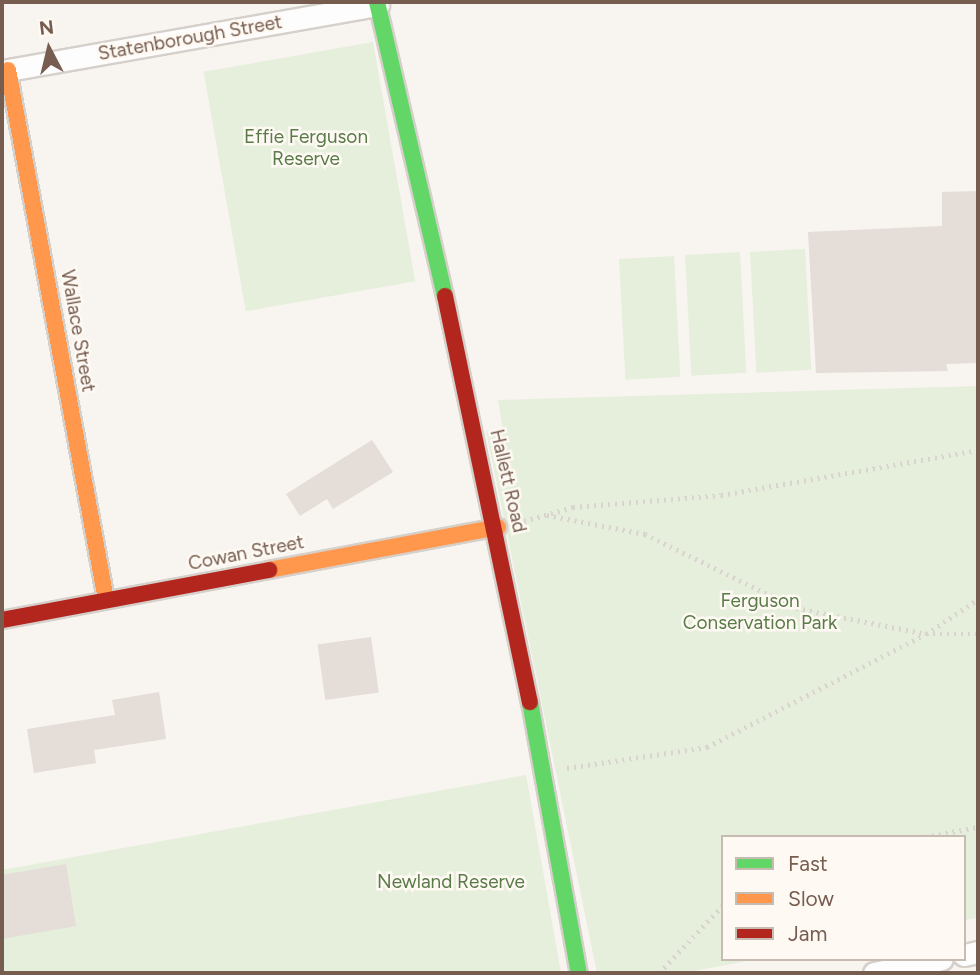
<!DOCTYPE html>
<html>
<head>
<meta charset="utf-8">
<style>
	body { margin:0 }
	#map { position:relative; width:980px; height:975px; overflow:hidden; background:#f8f4f0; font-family:Figtree,sans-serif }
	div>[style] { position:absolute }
	.green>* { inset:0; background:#e6eedc; transform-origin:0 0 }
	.building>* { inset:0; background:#e5ddd7; transform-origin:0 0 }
	.path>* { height:4.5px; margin-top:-2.25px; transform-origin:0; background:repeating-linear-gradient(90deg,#dad4d0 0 2px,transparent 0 7px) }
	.roads { filter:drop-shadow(2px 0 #d6d0cb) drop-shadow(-2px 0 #d6d0cb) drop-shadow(0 2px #d6d0cb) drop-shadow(0 -2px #d6d0cb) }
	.street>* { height:21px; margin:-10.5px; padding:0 10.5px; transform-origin:10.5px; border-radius:10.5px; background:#fefdfd }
	.fast>* { height:16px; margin:-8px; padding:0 8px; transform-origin:8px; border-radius:8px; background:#63d668 }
	.slow>* { height:16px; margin:-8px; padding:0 8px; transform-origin:8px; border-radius:8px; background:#ff974d }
	.jam>* { height:16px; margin:-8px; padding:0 8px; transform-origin:8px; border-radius:8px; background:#b3261e }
	span { translate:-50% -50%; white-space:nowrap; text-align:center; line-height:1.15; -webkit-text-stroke:5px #fef9f3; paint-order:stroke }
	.street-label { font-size:19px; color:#765d50 }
	.park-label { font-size:19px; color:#587b48 }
	.frame { position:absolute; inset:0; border:4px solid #765d50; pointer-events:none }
	.legend { position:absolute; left:721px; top:835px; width:245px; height:126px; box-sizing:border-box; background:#fef9f3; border:2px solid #c8bbb2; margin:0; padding:9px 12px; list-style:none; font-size:21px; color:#765d50 }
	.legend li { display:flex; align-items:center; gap:14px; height:35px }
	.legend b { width:35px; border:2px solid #c8bbb2 }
	.north { position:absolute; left:14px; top:14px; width:70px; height:70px; -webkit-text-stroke:5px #fef9f3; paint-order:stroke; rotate:353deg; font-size:19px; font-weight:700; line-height:28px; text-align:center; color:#765d50 }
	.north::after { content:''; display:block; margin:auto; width:24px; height:32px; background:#765d50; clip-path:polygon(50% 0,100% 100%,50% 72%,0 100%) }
</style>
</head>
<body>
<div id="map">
	<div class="green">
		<div style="left:373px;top:42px;width:243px;height:172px;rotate:80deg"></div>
		<div style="left:805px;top:249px;width:121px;height:55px;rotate:87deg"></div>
		<div style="left:740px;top:252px;width:121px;height:55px;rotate:87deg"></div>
		<div style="left:674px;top:256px;width:121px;height:55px;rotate:87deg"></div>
		<div style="clip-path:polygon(978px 386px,978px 918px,964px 920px,964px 837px,723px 837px,723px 959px,757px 959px,684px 973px,597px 973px,486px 431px,503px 430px,498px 400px)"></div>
		<div style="clip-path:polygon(526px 775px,561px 973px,2px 973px,2px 870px)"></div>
	</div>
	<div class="building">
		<div style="clip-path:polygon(978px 191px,978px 363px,946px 364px,948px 371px,816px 373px,808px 232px,942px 226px,942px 192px)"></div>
		<div style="clip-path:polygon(372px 440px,393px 472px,333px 509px,327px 499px,300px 516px,286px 494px)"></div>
		<div style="left:371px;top:637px;width:56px;height:54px;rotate:82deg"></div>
		<div style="clip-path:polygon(159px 692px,166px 739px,94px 750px,96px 763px,34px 773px,27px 729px,115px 715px,112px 700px)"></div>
		<div style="clip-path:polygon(66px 864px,76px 926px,2px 939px,2px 875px)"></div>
	</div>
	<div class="path">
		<div style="left:547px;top:515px;width:100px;rotate:11deg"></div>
		<div style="left:645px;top:534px;width:168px;rotate:26.1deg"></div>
		<div style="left:796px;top:608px;width:133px;rotate:11.3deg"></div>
		<div style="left:926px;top:634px;width:63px;rotate:-33.9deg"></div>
		<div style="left:524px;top:521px;width:51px;rotate:-15.9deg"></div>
		<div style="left:573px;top:507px;width:148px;rotate:-4.6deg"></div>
		<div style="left:721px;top:495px;width:261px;rotate:-9.9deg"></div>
		<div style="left:567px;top:768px;width:142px;rotate:-8.5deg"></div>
		<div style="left:707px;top:747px;width:246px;rotate:-27.3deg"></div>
		<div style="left:926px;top:634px;width:52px"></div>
		<div style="left:925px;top:837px;width:54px;rotate:-10.7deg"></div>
		<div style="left:659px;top:973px;width:93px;rotate:-46.7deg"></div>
	</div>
	<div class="roads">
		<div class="street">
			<div style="left:2px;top:71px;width:382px;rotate:-10deg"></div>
			<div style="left:964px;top:955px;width:14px;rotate:-12deg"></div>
			<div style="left:874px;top:973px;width:69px;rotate:-11.6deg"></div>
		</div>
		<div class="fast">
			<div style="left:377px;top:2px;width:302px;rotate:77deg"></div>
			<div style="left:530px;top:702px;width:275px;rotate:79.8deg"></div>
		</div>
		<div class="slow">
			<div style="left:8px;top:70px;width:539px;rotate:79.52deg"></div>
			<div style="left:269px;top:570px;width:233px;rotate:-10.6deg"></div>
		</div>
		<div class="jam">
			<div style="left:445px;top:296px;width:415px;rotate:78.2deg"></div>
			<div style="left:2px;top:620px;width:272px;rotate:-10.6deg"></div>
		</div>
	</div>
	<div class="street-label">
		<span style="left:190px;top:38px;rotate:-10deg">Statenborough Street</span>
		<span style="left:78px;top:331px;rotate:80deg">Wallace Street</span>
		<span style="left:508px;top:481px;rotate:77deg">Hallett Road</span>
		<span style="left:246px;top:553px;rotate:-11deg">Cowan Street</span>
	</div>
	<div class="park-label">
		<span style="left:306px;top:148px">Effie Ferguson<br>Reserve</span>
		<span style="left:760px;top:612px">Ferguson<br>Conservation Park</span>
		<span style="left:451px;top:882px">Newland Reserve</span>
	</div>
	<div class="frame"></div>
	<ul class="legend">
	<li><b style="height:9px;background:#63d668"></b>Fast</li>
	<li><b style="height:9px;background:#ff974d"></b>Slow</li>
	<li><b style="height:9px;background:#b3261e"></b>Jam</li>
	</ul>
	<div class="north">N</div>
</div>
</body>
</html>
